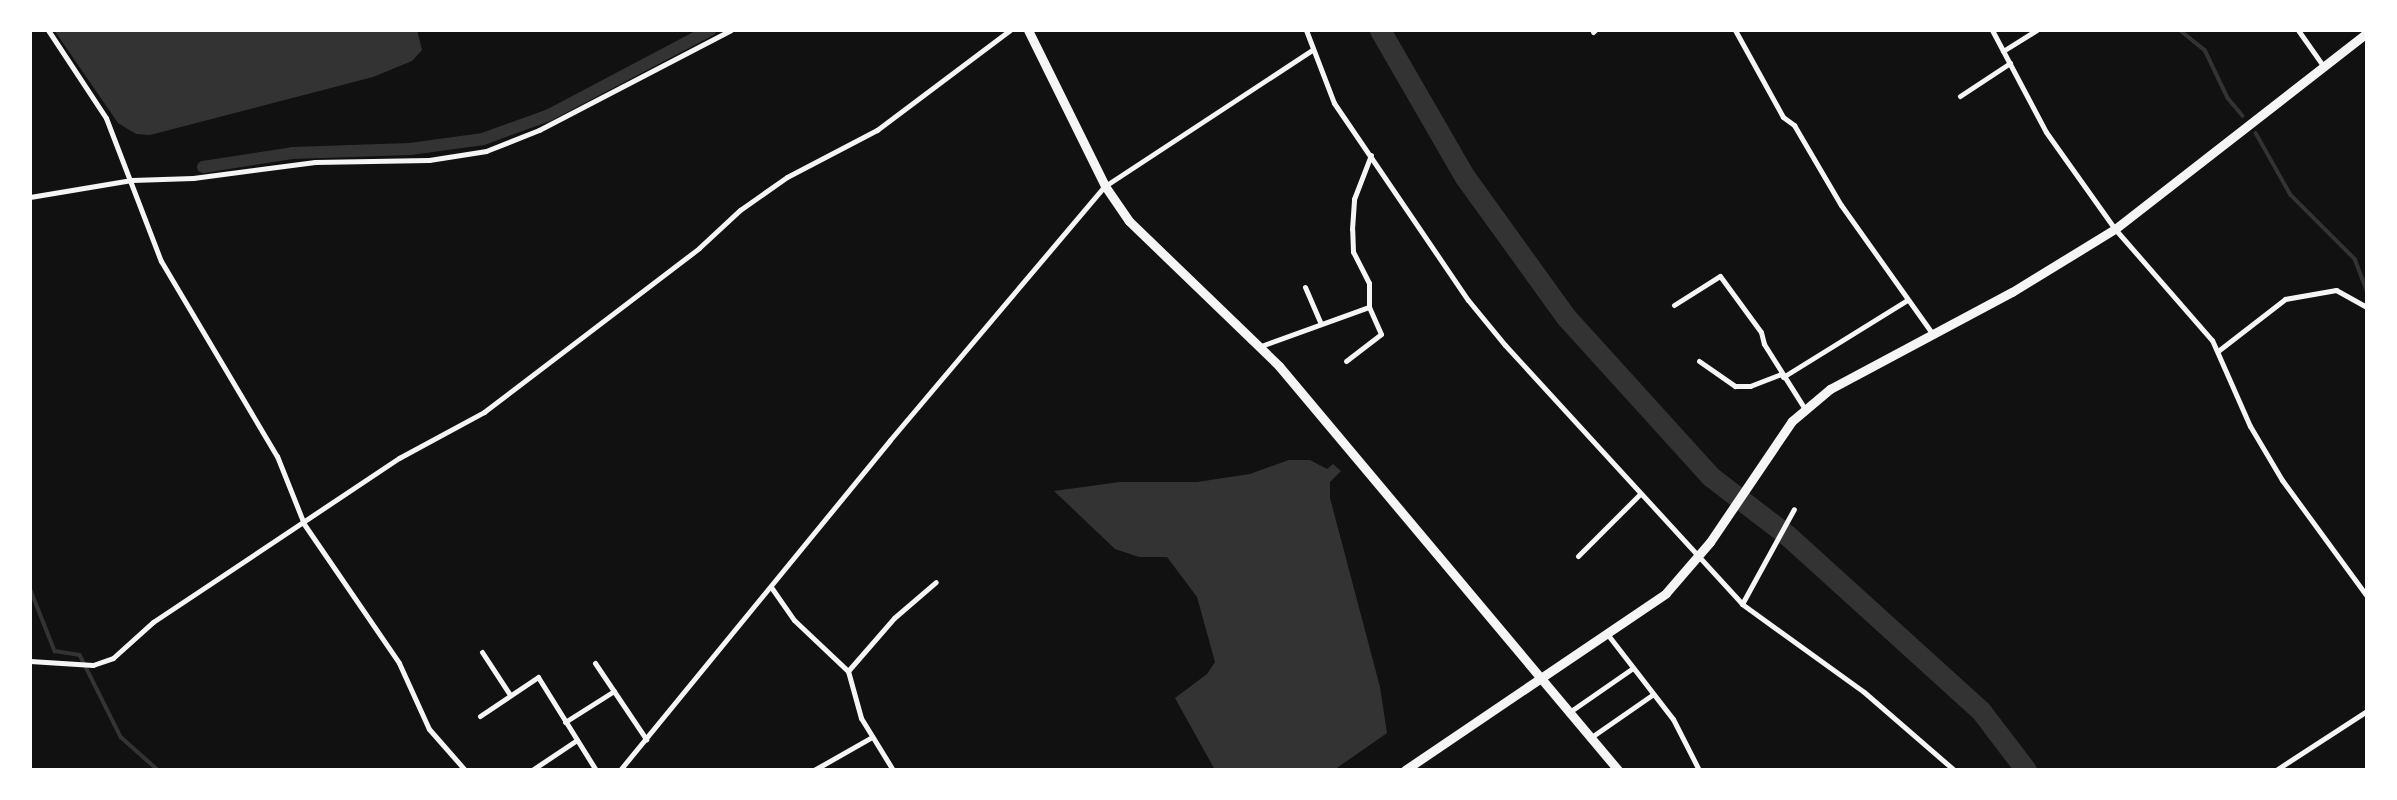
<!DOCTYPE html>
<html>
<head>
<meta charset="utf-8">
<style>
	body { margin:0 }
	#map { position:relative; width:2397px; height:800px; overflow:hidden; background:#111; font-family:Rubik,sans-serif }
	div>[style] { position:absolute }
	.water>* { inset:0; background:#333 }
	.stream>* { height:3.5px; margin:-1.75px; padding:0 1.75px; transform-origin:1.75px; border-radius:1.75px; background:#333 }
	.canal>* { height:12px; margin:-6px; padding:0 6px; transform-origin:6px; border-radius:6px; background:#333 }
	.river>* { height:21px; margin:-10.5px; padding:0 10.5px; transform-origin:10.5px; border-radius:10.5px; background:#333 }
	.minor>* { height:5px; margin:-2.5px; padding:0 2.5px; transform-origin:2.5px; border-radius:2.5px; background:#f5f5f5 }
	.primary>* { height:9px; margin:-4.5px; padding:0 4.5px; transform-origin:4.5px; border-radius:4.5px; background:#f5f5f5 }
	span { translate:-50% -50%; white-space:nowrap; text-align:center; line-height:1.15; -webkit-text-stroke:7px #fff; paint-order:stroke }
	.frame { position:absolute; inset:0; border:32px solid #fff; pointer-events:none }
</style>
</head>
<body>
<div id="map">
	<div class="water">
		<div style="clip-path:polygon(54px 30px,417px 30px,422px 50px,412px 61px,373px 77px,150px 135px,136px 134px,118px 123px)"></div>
		<div style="clip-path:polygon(1289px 460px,1310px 460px,1327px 469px,1333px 464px,1341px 471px,1330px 482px,1330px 498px,1380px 687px,1387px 733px,1334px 770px,1215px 770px,1175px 698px,1207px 674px,1215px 662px,1197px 597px,1167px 557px,1139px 557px,1115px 549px,1054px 491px,1120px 482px,1197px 482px,1250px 474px)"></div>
	</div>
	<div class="stream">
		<div style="left:2180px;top:30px;width:32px;rotate:39deg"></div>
		<div style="left:2205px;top:50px;width:53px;rotate:64.4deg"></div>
		<div style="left:2228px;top:98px;width:23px;rotate:50deg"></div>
		<div style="left:2256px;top:133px;width:71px;rotate:60.6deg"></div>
		<div style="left:2291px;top:195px;width:91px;rotate:45deg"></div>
		<div style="left:2355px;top:259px;width:34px;rotate:69deg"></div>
		<div style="left:30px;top:588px;width:68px;rotate:68.4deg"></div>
		<div style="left:55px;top:651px;width:25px;rotate:9deg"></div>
		<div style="left:80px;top:655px;width:92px;rotate:63.4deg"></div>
		<div style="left:121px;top:737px;width:50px;rotate:41.7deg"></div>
	</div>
	<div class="canal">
		<div style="left:203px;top:167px;width:90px;rotate:-8.9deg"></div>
		<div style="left:292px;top:153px;width:118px;rotate:-1.9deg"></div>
		<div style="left:410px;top:149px;width:74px;rotate:-7.8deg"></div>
		<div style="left:483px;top:139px;width:70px;rotate:-20deg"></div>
		<div style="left:549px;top:115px;width:182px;rotate:-27.8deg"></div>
	</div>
	<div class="river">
		<div style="left:1380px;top:30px;width:170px;rotate:60deg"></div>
		<div style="left:1465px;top:177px;width:173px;rotate:54.2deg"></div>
		<div style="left:1566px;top:317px;width:215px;rotate:47.8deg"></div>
		<div style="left:1710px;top:476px;width:97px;rotate:37.5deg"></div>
		<div style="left:1787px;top:535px;width:262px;rotate:42.2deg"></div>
		<div style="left:1981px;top:711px;width:74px;rotate:52.7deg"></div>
	</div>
	<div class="minor">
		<div style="left:48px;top:30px;width:105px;rotate:56.6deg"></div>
		<div style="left:106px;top:118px;width:153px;rotate:69deg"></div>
		<div style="left:161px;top:261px;width:227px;rotate:59.3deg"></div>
		<div style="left:277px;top:456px;width:73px;rotate:68.3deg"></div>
		<div style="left:304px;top:524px;width:168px;rotate:55.6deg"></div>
		<div style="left:399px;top:663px;width:72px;rotate:65.6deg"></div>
		<div style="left:429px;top:729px;width:55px;rotate:48.7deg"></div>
		<div style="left:1306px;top:30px;width:78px;rotate:69deg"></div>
		<div style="left:1334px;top:103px;width:238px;rotate:55.8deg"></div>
		<div style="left:1468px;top:300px;width:58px;rotate:50.6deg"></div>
		<div style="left:1505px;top:345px;width:351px;rotate:47.5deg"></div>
		<div style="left:1742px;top:604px;width:150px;rotate:35.8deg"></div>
		<div style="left:1864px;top:692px;width:119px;rotate:40.9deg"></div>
		<div style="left:1735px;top:30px;width:99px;rotate:61.1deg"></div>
		<div style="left:1783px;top:117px;width:14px;rotate:36deg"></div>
		<div style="left:1794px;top:125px;width:93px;rotate:59.6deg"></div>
		<div style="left:1841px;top:205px;width:157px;rotate:54.6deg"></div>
		<div style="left:1992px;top:30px;width:115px;rotate:62.1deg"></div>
		<div style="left:2046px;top:132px;width:119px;rotate:54.6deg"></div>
		<div style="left:2115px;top:229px;width:147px;rotate:48.9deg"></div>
		<div style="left:2212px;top:340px;width:94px;rotate:66.2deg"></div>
		<div style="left:2250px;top:426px;width:63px;rotate:59.3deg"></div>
		<div style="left:2282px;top:480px;width:144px;rotate:53.8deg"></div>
		<div style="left:2298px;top:30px;width:45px;rotate:54.9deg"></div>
		<div style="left:1593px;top:32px;width:3px;rotate:-45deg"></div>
		<div style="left:2003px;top:51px;width:40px;rotate:-32deg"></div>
		<div style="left:1960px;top:96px;width:60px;rotate:-33.4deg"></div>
		<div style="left:30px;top:197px;width:103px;rotate:-9.5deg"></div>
		<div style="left:132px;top:180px;width:61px;rotate:-1.9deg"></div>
		<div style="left:193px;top:178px;width:123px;rotate:-7.5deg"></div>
		<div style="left:315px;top:162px;width:114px;rotate:-1deg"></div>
		<div style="left:429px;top:160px;width:58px;rotate:-9deg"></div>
		<div style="left:486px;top:151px;width:57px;rotate:-21.6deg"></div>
		<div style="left:539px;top:130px;width:216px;rotate:-27.5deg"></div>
		<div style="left:1305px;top:287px;width:40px;rotate:66.6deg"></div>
		<div style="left:1674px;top:305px;width:54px;rotate:-32.2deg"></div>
		<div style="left:1720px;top:276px;width:69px;rotate:53.8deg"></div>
		<div style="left:1761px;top:332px;width:12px;rotate:76deg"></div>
		<div style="left:1764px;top:344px;width:77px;rotate:57.8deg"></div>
		<div style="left:1261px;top:346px;width:115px;rotate:-19.9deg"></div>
		<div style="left:2218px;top:351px;width:85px;rotate:-37.8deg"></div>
		<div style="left:2285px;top:299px;width:52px;rotate:-10deg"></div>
		<div style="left:2336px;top:290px;width:35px;rotate:29deg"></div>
		<div style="left:1346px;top:361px;width:44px;rotate:-37.6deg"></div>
		<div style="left:1381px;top:334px;width:30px;rotate:-114deg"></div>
		<div style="left:1369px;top:307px;width:24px;rotate:-90deg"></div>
		<div style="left:1369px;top:283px;width:35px;rotate:-117deg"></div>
		<div style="left:1353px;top:252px;width:23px;rotate:-92deg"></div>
		<div style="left:1352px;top:229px;width:30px;rotate:-86deg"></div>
		<div style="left:1354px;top:199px;width:47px;rotate:-68.9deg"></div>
		<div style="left:1699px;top:361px;width:44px;rotate:34.8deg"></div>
		<div style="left:1735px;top:386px;width:15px"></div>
		<div style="left:1750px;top:386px;width:34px;rotate:-21deg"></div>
		<div style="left:1783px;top:377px;width:146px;rotate:-31.8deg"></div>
		<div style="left:1578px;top:556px;width:88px;rotate:-45deg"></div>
		<div style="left:771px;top:587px;width:40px;rotate:55.1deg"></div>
		<div style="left:794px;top:620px;width:74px;rotate:43.4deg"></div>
		<div style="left:848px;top:671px;width:49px;rotate:74.5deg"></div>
		<div style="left:861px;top:718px;width:61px;rotate:58.4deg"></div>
		<div style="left:1742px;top:604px;width:108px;rotate:-61.3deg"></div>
		<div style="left:1608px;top:635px;width:106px;rotate:52.3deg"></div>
		<div style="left:1673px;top:719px;width:57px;rotate:63deg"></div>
		<div style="left:482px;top:652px;width:51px;rotate:56.9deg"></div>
		<div style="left:30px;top:661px;width:63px;rotate:3.6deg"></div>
		<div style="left:93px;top:665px;width:21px;rotate:-19deg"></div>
		<div style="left:113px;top:658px;width:54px;rotate:-42deg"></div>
		<div style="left:153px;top:622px;width:296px;rotate:-33.7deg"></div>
		<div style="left:399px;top:458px;width:97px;rotate:-28.4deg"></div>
		<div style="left:484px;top:412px;width:270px;rotate:-37.3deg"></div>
		<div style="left:699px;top:248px;width:56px;rotate:-42.8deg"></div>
		<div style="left:740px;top:210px;width:57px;rotate:-35.1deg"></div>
		<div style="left:787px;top:177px;width:102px;rotate:-27.6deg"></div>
		<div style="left:877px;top:130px;width:166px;rotate:-36.9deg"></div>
		<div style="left:595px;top:663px;width:92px;rotate:56.1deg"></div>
		<div style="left:848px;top:671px;width:70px;rotate:-49deg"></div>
		<div style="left:894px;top:618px;width:55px;rotate:-40.6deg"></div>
		<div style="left:1568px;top:713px;width:79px;rotate:-34.7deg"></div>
		<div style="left:480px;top:716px;width:70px;rotate:-33.9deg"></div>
		<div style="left:538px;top:677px;width:110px;rotate:58.1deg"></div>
		<div style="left:565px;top:722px;width:58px;rotate:-32.3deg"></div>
		<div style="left:1590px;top:738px;width:75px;rotate:-34.7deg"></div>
		<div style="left:532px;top:770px;width:54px;rotate:-33.7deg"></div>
		<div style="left:620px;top:770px;width:426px;rotate:-50.7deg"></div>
		<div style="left:890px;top:440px;width:333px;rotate:-49.8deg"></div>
		<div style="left:1105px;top:186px;width:248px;rotate:-33.3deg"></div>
		<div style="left:814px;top:770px;width:67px;rotate:-29.6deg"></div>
		<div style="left:2276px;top:770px;width:108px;rotate:-33deg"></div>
	</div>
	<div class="primary">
		<div style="left:1028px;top:30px;width:174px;rotate:63.7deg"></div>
		<div style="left:1105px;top:186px;width:42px;rotate:55.6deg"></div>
		<div style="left:1129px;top:221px;width:209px;rotate:44deg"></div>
		<div style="left:1279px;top:366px;width:527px;rotate:50deg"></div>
		<div style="left:1405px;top:770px;width:315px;rotate:-34.1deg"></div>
		<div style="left:1666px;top:593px;width:67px;rotate:-49.2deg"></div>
		<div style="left:1710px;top:542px;width:146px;rotate:-55.9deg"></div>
		<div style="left:1792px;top:421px;width:50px;rotate:-40.1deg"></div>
		<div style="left:1830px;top:389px;width:206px;rotate:-28.1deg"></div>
		<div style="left:2012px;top:292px;width:121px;rotate:-31.5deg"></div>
		<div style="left:2115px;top:229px;width:319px;rotate:-37.9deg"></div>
	</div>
	<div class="frame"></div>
</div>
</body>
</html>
